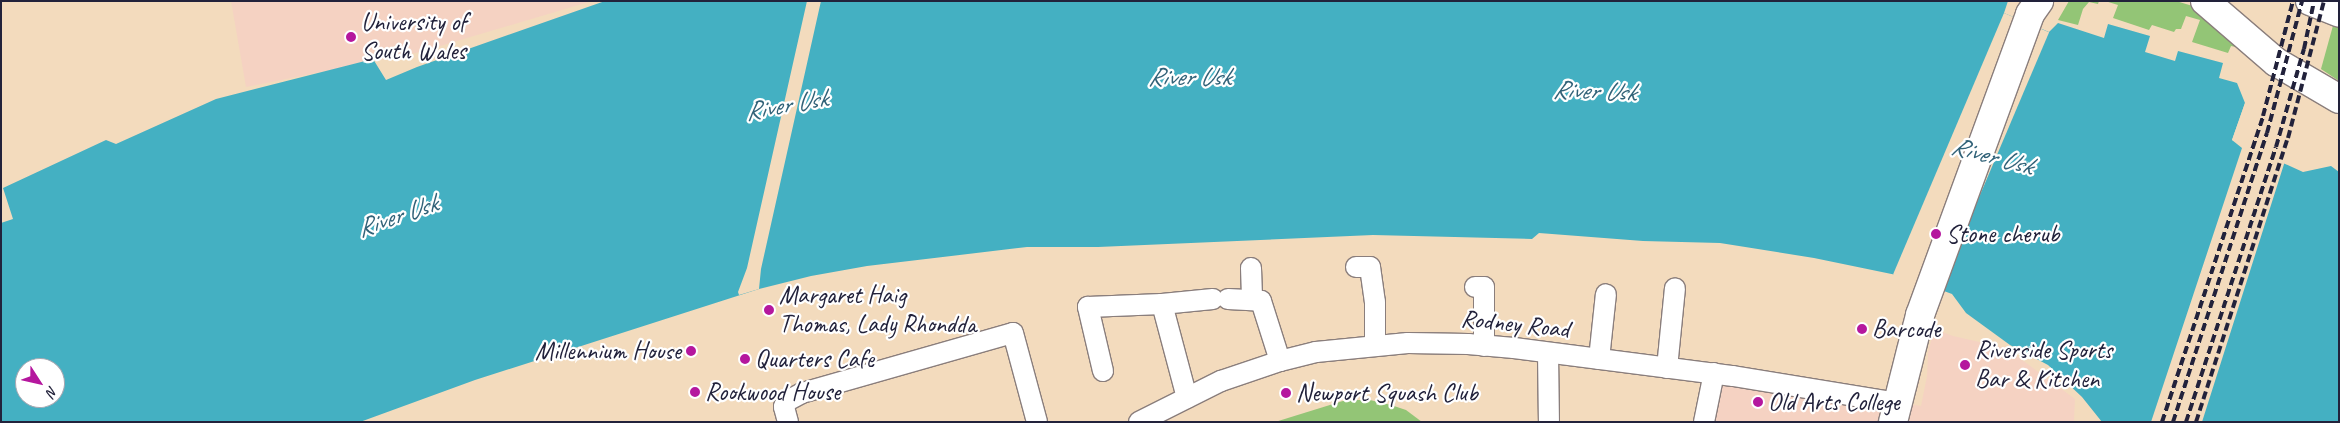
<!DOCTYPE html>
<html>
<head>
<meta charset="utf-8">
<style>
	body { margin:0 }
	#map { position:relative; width:2340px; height:423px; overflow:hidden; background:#f3dbbd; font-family:Caveat,sans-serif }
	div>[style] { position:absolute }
	.built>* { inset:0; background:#f5d2c2 }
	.green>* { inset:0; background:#93c576 }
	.water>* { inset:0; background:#44b0c2 }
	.pier>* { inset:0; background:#f3dbbd; transform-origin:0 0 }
	.roads { filter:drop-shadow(1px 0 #8a7e7c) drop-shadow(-1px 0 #8a7e7c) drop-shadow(0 1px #8a7e7c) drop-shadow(0 -1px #8a7e7c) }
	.street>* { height:20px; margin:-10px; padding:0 10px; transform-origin:10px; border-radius:10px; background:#fff }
	.secondary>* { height:28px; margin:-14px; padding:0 14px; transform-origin:14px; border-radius:14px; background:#fff }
	.rail>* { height:4px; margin-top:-2px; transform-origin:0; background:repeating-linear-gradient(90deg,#22223b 0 8px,transparent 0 12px) }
	.dots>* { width:14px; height:14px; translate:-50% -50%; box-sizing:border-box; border:2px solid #fff; border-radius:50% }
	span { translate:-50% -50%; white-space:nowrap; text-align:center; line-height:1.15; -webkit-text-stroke:4.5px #fff; paint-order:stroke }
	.poi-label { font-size:25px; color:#22223b }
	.left { translate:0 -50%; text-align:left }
	.right { translate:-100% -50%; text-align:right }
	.street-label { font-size:25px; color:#22223b }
	.water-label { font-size:26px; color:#316278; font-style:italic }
	.frame { position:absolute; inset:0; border:2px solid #22223b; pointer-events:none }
	.north { position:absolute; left:15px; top:358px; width:50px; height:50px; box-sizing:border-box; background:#fff; border:1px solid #a7a7b1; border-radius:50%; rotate:125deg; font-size:14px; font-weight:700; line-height:20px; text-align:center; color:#22223b }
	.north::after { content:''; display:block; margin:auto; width:18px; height:22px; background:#b5179e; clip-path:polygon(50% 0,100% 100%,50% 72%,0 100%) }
</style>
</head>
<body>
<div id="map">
	<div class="built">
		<div style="clip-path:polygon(231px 1px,592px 1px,420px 52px,246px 87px)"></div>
		<div style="clip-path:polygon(1934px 329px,1953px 336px,2006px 348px,2075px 399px,2074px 422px,1704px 422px,1714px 373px,1921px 406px,1927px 376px,1928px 353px)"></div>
	</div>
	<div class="green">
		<div style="clip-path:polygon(2069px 1px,2099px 1px,2098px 4px,2089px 2px,2083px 9px,2078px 25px,2058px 20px)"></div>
		<div style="clip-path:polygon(2105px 1px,2176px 1px,2196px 7px,2250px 50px,2231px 46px,2228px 53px,2192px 42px,2200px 20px,2186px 16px,2181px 29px,2176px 29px,2174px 32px,2152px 25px,2149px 30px,2113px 18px,2118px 5px)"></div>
		<div style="clip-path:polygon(2334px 22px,2339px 24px,2339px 81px,2321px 69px)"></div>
		<div style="clip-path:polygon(1346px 400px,1370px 400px,1391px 405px,1406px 410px,1422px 422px,1275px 422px)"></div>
	</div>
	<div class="water">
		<div style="clip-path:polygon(evenodd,605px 1px,2008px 1px,2004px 13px,2049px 32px,2058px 23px,2104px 38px,2108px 24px,2150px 36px,2145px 52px,2175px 61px,2178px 51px,2223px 63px,2219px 78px,2237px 83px,2245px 103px,2232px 140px,2303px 172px,2331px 166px,2339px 172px,2339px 422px,2102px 422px,2082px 397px,2048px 365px,2010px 345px,1966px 313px,1952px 294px,1906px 277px,1814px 258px,1720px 243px,1643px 241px,1539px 233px,1532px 239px,1373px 235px,1098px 247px,1027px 247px,867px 266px,811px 276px,759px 289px,475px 380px,360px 422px,1px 422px,1px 223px,13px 219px,3px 188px,106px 140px,116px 144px,216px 99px,373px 59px,386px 80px,417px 67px,605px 1px,25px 368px,55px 368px,55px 398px,25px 398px,25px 368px)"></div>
	</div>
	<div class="pier">
		<div style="clip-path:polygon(807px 1px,821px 1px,761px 269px,759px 289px,739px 295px,738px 292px,747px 268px)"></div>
		<div style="left:2004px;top:13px;width:49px;height:284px;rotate:23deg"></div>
		<div style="clip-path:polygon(2245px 94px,2248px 103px,2235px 138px,2285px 161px,2202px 422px,2151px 422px,2242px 148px,2232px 140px,2245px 103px)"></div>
	</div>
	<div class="roads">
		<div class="street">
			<div style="left:1356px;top:267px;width:14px"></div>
			<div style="left:1370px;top:267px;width:35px;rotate:82deg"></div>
			<div style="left:1375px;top:302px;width:43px;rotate:90deg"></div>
			<div style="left:1251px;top:268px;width:32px;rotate:88deg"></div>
			<div style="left:1475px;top:287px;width:9px"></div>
			<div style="left:1484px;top:287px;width:59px;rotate:90deg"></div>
			<div style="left:1228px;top:299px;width:33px;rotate:3deg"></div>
			<div style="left:1261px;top:301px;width:63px;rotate:72.4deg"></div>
			<div style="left:1162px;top:304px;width:97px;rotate:75.1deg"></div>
			<div style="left:1548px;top:353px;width:69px;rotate:89.2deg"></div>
			<div style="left:1599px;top:359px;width:65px;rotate:-83.9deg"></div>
			<div style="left:1667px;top:368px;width:80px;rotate:-84.3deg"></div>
			<div style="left:1103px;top:371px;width:66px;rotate:-103.2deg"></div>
			<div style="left:1088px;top:307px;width:74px;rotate:-2.3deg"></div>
			<div style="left:1162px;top:304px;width:51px;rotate:-5.6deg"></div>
			<div style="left:788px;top:422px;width:16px;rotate:-105deg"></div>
			<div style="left:784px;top:407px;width:7px;rotate:-63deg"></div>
			<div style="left:787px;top:401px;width:17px;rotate:-28deg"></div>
			<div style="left:802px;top:393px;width:219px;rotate:-15.9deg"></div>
			<div style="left:1013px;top:333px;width:92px;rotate:74.9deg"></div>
			<div style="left:1139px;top:422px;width:92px;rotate:-26.6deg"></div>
			<div style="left:1221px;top:381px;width:62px;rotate:-18.7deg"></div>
			<div style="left:1280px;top:361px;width:37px;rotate:-14deg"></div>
			<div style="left:1316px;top:352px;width:92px;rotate:-5.6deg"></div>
			<div style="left:1408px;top:343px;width:60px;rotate:1deg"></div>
			<div style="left:1468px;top:344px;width:46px;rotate:5deg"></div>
			<div style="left:1514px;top:348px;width:221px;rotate:7.3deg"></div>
			<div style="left:1733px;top:376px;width:166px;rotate:9.3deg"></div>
			<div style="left:1704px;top:422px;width:50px;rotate:-78.5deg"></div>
		</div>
		<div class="secondary">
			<div style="left:2205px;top:1px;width:94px;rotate:40.7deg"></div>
			<div style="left:2276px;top:62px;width:73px;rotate:30.4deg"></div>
			<div style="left:2310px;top:1px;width:31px;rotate:22deg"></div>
			<div style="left:1893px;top:422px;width:110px;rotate:-75.8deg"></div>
			<div style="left:1920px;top:315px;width:320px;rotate:-69.9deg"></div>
			<div style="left:2030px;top:14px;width:16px;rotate:-55deg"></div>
		</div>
	</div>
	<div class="rail">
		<div style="left:2162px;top:422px;width:322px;rotate:-71.7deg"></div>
		<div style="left:2263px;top:116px;width:119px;rotate:-75.4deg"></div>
		<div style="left:2173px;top:422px;width:304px;rotate:-72deg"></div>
		<div style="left:2267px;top:133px;width:137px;rotate:-75.1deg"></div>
		<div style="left:2186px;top:422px;width:289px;rotate:-71.9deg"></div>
		<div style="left:2276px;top:147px;width:102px;rotate:-74.1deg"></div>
		<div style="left:2304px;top:49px;width:49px;rotate:-78.2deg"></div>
		<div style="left:2196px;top:422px;width:299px;rotate:-72.1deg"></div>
		<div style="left:2288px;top:138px;width:142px;rotate:-75.3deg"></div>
	</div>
	<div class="dots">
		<div style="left:351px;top:37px;background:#b5179e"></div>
		<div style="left:1936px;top:234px;background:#b5179e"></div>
		<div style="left:769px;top:310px;background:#b5179e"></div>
		<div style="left:1862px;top:329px;background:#b5179e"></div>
		<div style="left:691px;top:351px;background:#b5179e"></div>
		<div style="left:745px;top:359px;background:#b5179e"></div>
		<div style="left:1965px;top:365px;background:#b5179e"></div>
		<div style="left:695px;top:392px;background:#b5179e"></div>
		<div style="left:1286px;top:393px;background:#b5179e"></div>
		<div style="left:1758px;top:402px;background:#b5179e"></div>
	</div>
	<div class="poi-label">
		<span class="left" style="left:361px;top:37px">University of<br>South Wales</span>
		<span class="left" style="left:1946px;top:234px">Stone cherub</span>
		<span class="left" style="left:779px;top:310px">Margaret Haig<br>Thomas, Lady Rhondda</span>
		<span class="left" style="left:1872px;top:329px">Barcode</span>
		<span class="right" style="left:681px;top:351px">Millennium House</span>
		<span class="left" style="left:1975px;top:365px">Riverside Sports<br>Bar &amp; Kitchen</span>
		<span class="left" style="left:755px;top:359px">Quarters Cafe</span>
		<span class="left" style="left:705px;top:392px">Rookwood House</span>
		<span class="left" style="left:1296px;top:393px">Newport Squash Club</span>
		<span class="left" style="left:1768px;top:402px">Old Arts College</span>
	</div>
	<div class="street-label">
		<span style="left:1515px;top:324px;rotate:6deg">Rodney Road</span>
	</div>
	<div class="water-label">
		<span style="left:1189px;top:77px">River Usk</span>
		<span style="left:1594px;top:91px;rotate:2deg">River Usk</span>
		<span style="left:786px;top:105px;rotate:-10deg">River Usk</span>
		<span style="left:1992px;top:156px;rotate:15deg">River Usk</span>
		<span style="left:397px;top:216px;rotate:-19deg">River Usk</span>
	</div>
	<div class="frame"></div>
	<div class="north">N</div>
</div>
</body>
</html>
